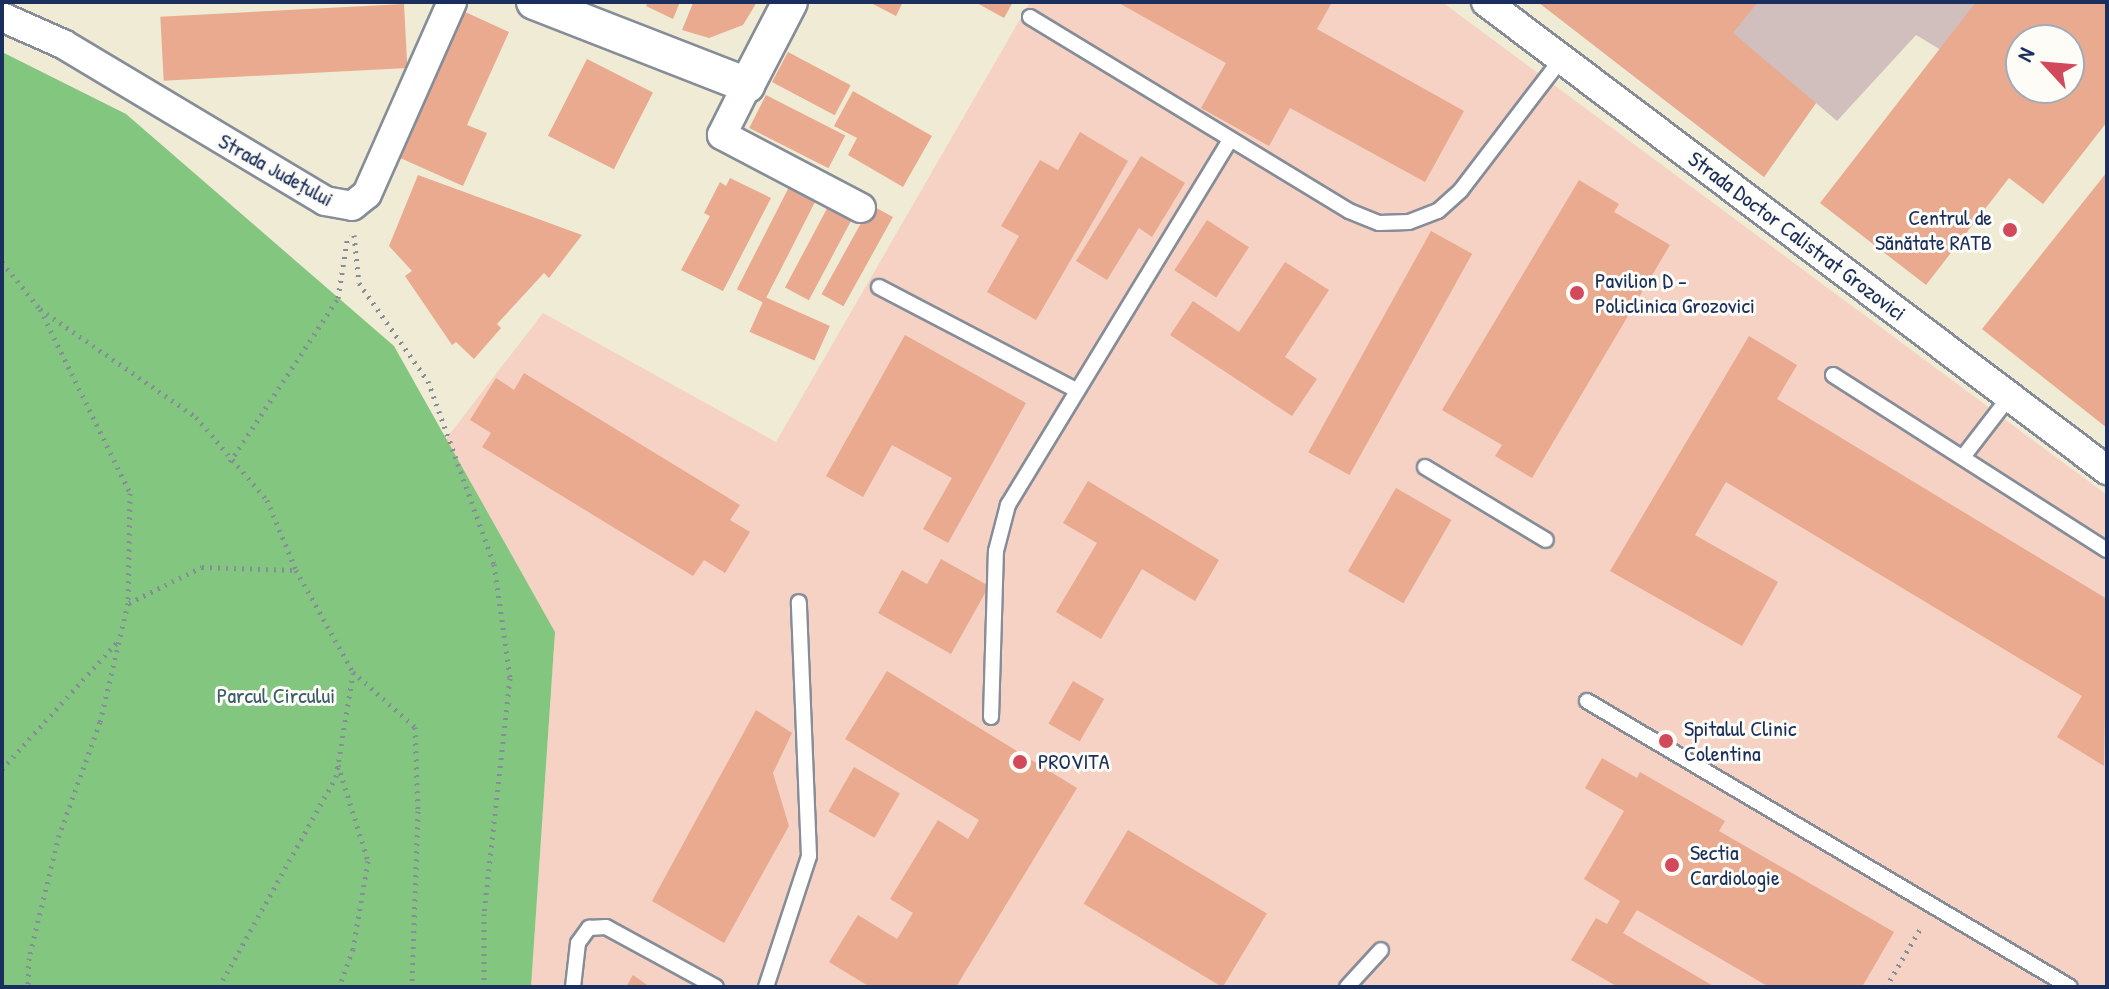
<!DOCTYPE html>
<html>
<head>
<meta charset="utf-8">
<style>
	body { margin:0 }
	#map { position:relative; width:2109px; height:989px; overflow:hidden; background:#f0ebd4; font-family:"Patrick Hand",sans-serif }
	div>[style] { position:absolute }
	.built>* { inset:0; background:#f5d2c3 }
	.industrial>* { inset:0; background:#d1bfbd }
	.green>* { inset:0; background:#82c680 }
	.building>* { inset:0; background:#e9aa8f; transform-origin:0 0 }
	.path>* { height:5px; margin-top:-2.5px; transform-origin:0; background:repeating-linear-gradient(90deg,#868d99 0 2px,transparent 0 8px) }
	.roads { filter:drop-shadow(2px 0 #868d99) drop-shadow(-2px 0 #868d99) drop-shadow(0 2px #868d99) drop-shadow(0 -2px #868d99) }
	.service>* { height:14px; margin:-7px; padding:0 7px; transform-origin:7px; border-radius:7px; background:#fff }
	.minor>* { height:28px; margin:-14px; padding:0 14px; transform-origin:14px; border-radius:14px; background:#fff }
	.tertiary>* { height:34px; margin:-17px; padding:0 17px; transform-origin:17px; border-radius:17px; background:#fff }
	.dots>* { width:22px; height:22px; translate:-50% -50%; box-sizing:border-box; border:4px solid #fdfcf7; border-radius:50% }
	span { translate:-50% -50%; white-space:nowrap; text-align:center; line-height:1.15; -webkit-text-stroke:6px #fdfcf7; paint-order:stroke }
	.street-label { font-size:22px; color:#1b2f5e }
	.poi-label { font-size:22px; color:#1b2f5e }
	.right { translate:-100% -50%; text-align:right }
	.left { translate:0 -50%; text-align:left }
	.park-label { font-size:22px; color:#3a5c68 }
	.frame { position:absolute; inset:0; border:4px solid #1b2f5e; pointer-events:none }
	.north { position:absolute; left:2005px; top:24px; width:80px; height:80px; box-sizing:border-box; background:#fdfcf7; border:2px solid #a3aaba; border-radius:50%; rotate:296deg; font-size:22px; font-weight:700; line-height:32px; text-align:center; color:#1b2f5e }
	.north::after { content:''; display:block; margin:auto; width:28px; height:36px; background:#d1495b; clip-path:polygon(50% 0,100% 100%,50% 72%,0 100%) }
</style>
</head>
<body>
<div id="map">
	<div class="built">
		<div style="clip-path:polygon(1030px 2px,1442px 2px,2107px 495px,2107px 987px,531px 987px,555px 632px,446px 439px,543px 313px,776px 442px)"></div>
	</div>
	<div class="industrial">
		<div style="clip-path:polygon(1538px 2px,1979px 2px,1941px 50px,1916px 35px,1837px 121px,1816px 103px,1764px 177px)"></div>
	</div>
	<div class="green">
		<div style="clip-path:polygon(2px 52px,126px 114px,394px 346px,555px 632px,531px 987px,2px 987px)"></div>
	</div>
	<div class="building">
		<div style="clip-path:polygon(648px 2px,680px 2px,673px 19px,646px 6px)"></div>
		<div style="clip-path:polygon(703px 2px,757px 2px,743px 25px,709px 38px,682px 30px,693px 3px)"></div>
		<div style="clip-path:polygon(869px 2px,903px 2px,896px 16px)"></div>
		<div style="clip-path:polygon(975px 2px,1013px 2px,1004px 18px)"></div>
		<div style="clip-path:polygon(1117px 2px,1332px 2px,1317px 29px,1464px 111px,1425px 182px,1290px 108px,1269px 146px,1201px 108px,1226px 63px)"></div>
		<div style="clip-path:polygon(1538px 2px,1758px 2px,1733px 33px,1816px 103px,1764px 177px)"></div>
		<div style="clip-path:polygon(evenodd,1976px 2px,2107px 2px,2107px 122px,2043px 204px,2009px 178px,1926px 285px,1820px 203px,1976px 2px,2021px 40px,2069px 40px,2069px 88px,2021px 88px,2021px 40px)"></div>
		<div style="left:404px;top:4px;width:64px;height:244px;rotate:87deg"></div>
		<div style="clip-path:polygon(463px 11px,509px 32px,467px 125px,487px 133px,463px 186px,398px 157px)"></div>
		<div style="left:788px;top:52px;width:71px;height:34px;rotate:28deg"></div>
		<div style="left:587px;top:59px;width:74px;height:86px;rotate:27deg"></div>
		<div style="clip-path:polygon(853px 91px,932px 136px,903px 187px,848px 155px,857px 138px,834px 126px)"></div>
		<div style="left:766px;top:95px;width:89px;height:37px;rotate:27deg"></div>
		<div style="clip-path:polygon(1080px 132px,1128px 161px,1036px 320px,987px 292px,1019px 236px,1001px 226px,1040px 160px,1058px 170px)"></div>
		<div style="clip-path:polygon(1141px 156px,1185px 183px,1152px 237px,1139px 228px,1107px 280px,1076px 261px)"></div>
		<div style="clip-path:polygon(2107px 172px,2107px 428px,1982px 329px)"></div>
		<div style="clip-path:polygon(418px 175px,582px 235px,549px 278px,544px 273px,497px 324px,501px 328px,474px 359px,456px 342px,452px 345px,405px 276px,412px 271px,389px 246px)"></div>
		<div style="clip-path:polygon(730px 178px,771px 198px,723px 291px,681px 270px,710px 216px,704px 213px,720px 182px,726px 186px)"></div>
		<div style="clip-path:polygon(1579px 180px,1619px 204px,1614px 212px,1670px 245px,1532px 478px,1495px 456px,1502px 445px,1442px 410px)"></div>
		<div style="left:790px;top:185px;width:30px;height:117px;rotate:27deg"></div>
		<div style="left:831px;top:201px;width:27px;height:98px;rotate:28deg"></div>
		<div style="left:871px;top:205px;width:25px;height:102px;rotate:29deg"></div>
		<div style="left:1207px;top:220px;width:50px;height:60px;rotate:33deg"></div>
		<div style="left:1431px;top:231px;width:47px;height:253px;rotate:29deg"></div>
		<div style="clip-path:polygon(1285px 262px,1329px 290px,1285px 357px,1317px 379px,1292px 416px,1170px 335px,1193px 301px,1239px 332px)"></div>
		<div style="left:765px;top:297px;width:71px;height:38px;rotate:24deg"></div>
		<div style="clip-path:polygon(905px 335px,1026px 403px,948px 543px,923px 529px,952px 478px,892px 445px,863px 497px,826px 476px)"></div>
		<div style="clip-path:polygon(1749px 336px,1797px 365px,1777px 399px,2107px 599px,2104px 766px,2057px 737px,2082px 696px,1726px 482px,1695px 535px,1778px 582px,1742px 646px,1610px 571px)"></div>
		<div style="clip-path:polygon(524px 373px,740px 505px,730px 520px,750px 532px,725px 573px,704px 560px,693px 576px,482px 447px,491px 433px,470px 420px,496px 378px,514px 390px)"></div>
		<div style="clip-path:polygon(1088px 481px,1219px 560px,1195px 601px,1142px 569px,1101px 639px,1056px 612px,1097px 543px,1063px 523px)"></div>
		<div style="left:1396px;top:488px;width:64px;height:96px;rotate:30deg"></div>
		<div style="clip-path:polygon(941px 559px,989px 586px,951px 654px,878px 613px,902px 570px,927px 584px)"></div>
		<div style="clip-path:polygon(887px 671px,1077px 788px,956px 987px,870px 987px,829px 962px,858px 915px,897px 939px,913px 913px,890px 899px,938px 820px,968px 839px,979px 820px,845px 739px)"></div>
		<div style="left:1073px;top:681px;width:36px;height:49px;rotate:30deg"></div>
		<div style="clip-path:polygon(756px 710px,792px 733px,773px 773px,789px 826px,724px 943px,652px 901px)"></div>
		<div style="clip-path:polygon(1602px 758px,1637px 778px,1640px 772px,1725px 821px,1719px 831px,1894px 932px,1862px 987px,1769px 987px,1637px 910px,1623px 933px,1715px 987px,1618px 987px,1571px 960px,1596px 918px,1607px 924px,1620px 901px,1584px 879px,1624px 811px,1585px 788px)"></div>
		<div style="left:854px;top:767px;width:53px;height:51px;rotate:30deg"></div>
		<div style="left:1128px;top:830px;width:162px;height:86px;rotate:31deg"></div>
		<div style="clip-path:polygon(633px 975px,650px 987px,626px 987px)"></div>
	</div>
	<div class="path">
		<div style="left:354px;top:235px;width:48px;rotate:84.1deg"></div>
		<div style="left:359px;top:283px;width:120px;rotate:54.9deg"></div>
		<div style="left:428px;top:381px;width:195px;rotate:70.2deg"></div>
		<div style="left:494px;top:564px;width:115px;rotate:82deg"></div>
		<div style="left:510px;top:678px;width:237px;rotate:96.3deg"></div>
		<div style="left:484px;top:914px;width:73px;rotate:90deg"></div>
		<div style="left:2px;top:262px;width:60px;rotate:51deg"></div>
		<div style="left:40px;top:309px;width:205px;rotate:63.9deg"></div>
		<div style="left:130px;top:493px;width:110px;rotate:91deg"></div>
		<div style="left:128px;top:603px;width:122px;rotate:103.2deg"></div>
		<div style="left:100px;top:722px;width:120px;rotate:109.9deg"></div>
		<div style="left:59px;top:835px;width:127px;rotate:103.7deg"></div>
		<div style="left:29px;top:958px;width:29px;rotate:92deg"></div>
		<div style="left:40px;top:309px;width:190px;rotate:34.7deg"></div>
		<div style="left:196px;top:417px;width:109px;rotate:49.5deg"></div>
		<div style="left:267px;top:500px;width:76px;rotate:67.5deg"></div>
		<div style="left:296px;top:570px;width:117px;rotate:60.8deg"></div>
		<div style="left:353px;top:672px;width:83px;rotate:41.6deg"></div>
		<div style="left:415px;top:727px;width:84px;rotate:88deg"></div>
		<div style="left:418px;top:811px;width:176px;rotate:92deg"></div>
		<div style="left:230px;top:462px;width:196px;rotate:-56.6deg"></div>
		<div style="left:338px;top:298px;width:64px;rotate:-81deg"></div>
		<div style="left:129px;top:603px;width:81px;rotate:-26.3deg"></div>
		<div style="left:202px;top:567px;width:94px;rotate:1.8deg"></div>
		<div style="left:338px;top:765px;width:101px;rotate:72.6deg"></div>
		<div style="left:368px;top:861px;width:89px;rotate:99.7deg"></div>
		<div style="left:353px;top:949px;width:40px;rotate:110.2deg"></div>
		<div style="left:2px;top:769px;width:171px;rotate:-47.8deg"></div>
		<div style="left:219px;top:987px;width:240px;rotate:-60.9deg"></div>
		<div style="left:336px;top:777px;width:105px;rotate:-80.7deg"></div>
		<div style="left:1886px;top:987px;width:71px;rotate:-59.5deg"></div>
	</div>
	<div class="roads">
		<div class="service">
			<div style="left:1030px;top:17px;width:373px;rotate:31.3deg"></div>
			<div style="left:1349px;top:211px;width:32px;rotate:22deg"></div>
			<div style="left:1379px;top:223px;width:30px;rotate:-2deg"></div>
			<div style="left:1409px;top:222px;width:31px;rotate:-21deg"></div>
			<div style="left:1438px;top:211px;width:31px;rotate:-42deg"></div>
			<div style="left:1461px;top:190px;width:166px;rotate:-52.6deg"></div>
			<div style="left:879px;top:287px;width:220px;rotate:27.6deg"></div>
			<div style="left:1833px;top:375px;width:325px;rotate:32.6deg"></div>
			<div style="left:1963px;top:457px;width:77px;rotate:-52.4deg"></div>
			<div style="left:1425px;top:467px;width:141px;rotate:31.1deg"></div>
			<div style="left:1587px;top:701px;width:561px;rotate:30.63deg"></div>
			<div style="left:991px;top:717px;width:166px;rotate:-88.3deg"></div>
			<div style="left:996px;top:551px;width:48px;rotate:-75.4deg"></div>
			<div style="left:1008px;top:505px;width:426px;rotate:-58.7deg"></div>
			<div style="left:573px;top:987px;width:44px;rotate:-83.5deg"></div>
			<div style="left:578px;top:943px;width:19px;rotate:-54deg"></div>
			<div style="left:589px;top:928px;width:17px;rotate:-3deg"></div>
			<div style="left:606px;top:927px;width:125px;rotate:28.6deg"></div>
			<div style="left:766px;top:987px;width:138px;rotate:-71.8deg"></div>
			<div style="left:809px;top:856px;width:254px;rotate:-92.3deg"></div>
			<div style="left:1347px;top:987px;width:50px;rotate:-47.4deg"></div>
		</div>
		<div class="minor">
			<div style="left:1486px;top:2px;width:778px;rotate:37deg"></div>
			<div style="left:2px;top:17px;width:67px;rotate:23.9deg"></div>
			<div style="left:63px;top:44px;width:305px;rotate:30.9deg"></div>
			<div style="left:325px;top:201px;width:27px;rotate:10deg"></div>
			<div style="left:352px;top:206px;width:19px;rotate:-39deg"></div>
			<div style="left:367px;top:194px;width:210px;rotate:-66.1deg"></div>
			<div style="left:747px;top:85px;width:56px;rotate:116.6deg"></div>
			<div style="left:722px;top:135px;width:157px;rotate:27.7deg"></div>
		</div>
		<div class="tertiary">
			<div style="left:534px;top:2px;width:229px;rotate:21.3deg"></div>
			<div style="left:747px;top:85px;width:93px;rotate:-62.6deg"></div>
		</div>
	</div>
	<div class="dots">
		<div style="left:2010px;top:230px;background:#d1495b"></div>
		<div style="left:1577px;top:293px;background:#d1495b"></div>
		<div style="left:1666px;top:741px;background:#d1495b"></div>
		<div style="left:1020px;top:762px;background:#d1495b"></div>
		<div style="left:1672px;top:865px;background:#d1495b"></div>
	</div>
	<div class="street-label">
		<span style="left:276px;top:170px;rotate:29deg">Strada Județului</span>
		<span style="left:1797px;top:236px;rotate:37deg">Strada Doctor Calistrat Grozovici</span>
	</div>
	<div class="poi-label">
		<span class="right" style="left:1992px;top:230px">Centrul de<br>Sănătate RATB</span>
		<span class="left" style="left:1595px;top:293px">Pavilion D -<br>Policlinica Grozovici</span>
		<span class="left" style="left:1684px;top:741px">Spitalul Clinic<br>Colentina</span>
		<span class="left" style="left:1038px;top:762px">PROVITA</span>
		<span class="left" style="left:1690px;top:865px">Sectia<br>Cardiologie</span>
	</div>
	<div class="park-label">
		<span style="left:276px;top:696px">Parcul Circului</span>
	</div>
	<div class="frame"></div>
	<div class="north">N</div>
</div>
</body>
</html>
